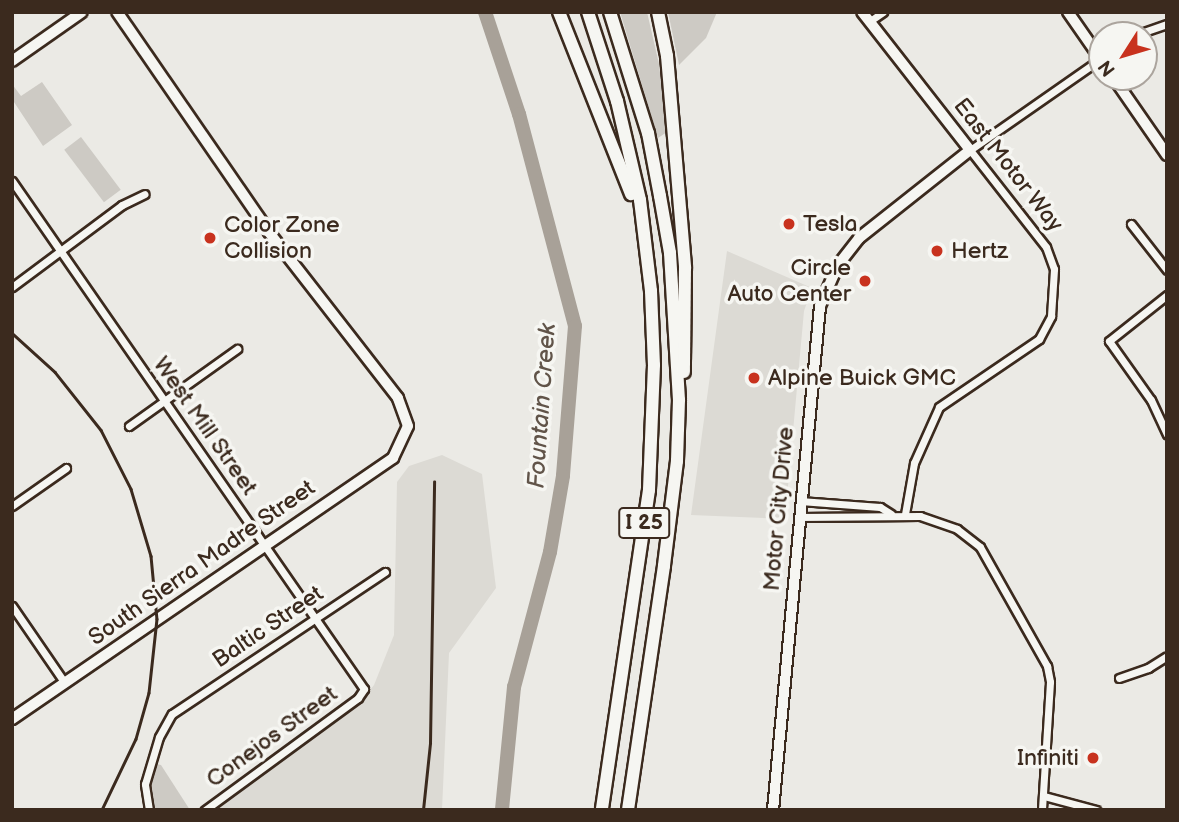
<!DOCTYPE html>
<html>
<head>
<meta charset="utf-8">
<style>
	body { margin:0 }
	#map { position:relative; width:1179px; height:822px; overflow:hidden; background:#ebeae5; font-family:"Balsamiq Sans",sans-serif }
	div>[style] { position:absolute }
	.built>* { inset:0; background:#dcdad4 }
	.green>* { inset:0; background:#cdcac4; transform-origin:0 0 }
	.river>* { height:14px; margin:-7px; padding:0 7px; transform-origin:7px; border-radius:7px; background:#a8a198 }
	.roads { filter:drop-shadow(2px 0 #3b2a1e) drop-shadow(-2px 0 #3b2a1e) drop-shadow(0 2px #3b2a1e) drop-shadow(0 -2px #3b2a1e) }
	.street>* { height:7px; margin:-3.5px; padding:0 3.5px; transform-origin:3.5px; border-radius:3.5px; background:#f6f6f2 }
	.secondary>* { height:10px; margin:-5px; padding:0 5px; transform-origin:5px; border-radius:5px; background:#f6f6f2 }
	.highway>* { height:12px; margin:-6px; padding:0 6px; transform-origin:6px; border-radius:6px; background:#f6f6f2 }
	.rail>* { height:2.5px; margin:-1.25px; padding:0 1.25px; transform-origin:1.25px; border-radius:1.25px; background:#3b2a1e }
	.dots>* { width:19px; height:19px; translate:-50% -50%; box-sizing:border-box; border:4px solid #f6f6f2; border-radius:50% }
	span { translate:-50% -50%; white-space:nowrap; text-align:center; line-height:1.15; -webkit-text-stroke:7px #f6f6f2; paint-order:stroke }
	.shield-label span { padding:2px 5px; background:#f6f6f2; border:2px solid; border-radius:5px; -webkit-text-stroke-width:0 }
	.shield-label { font-size:21px; color:#3b2a1e; font-weight:700 }
	.street-label { font-size:23px; color:#3b2a1e }
	.poi-label { font-size:23px; color:#3b2a1e }
	.left { translate:0 -50%; text-align:left }
	.right { translate:-100% -50%; text-align:right }
	.water-label { font-size:24px; color:#615449; font-style:italic }
	.frame { position:absolute; inset:0; border:14px solid #3b2a1e; pointer-events:none }
	.north { position:absolute; left:1088px; top:21px; width:70px; height:70px; box-sizing:border-box; background:#f6f6f2; border:2px solid #aba49d; border-radius:50%; rotate:233deg; font-size:19px; font-weight:700; line-height:28px; text-align:center; color:#3b2a1e }
	.north::after { content:''; display:block; margin:auto; width:24px; height:32px; background:#c8321e; clip-path:polygon(50% 0,100% 100%,50% 72%,0 100%) }
</style>
</head>
<body>
<div id="map">
	<div class="built">
		<div style="clip-path:polygon(727px 251px,812px 288px,804px 311px,785px 519px,691px 515px)"></div>
		<div style="clip-path:polygon(442px 455px,482px 474px,496px 588px,449px 653px,442px 810px,214px 810px,363px 699px,374px 685px,394px 635px,397px 482px,409px 466px)"></div>
	</div>
	<div class="green">
		<div style="clip-path:polygon(620px 12px,647px 12px,659px 64px,667px 132px,658px 138px)"></div>
		<div style="clip-path:polygon(668px 12px,717px 12px,706px 38px,679px 65px)"></div>
		<div style="clip-path:polygon(42px 82px,72px 125px,43px 146px,12px 99px,12px 84px,21px 96px)"></div>
		<div style="left:81px;top:137px;width:66px;height:21px;rotate:53deg"></div>
		<div style="clip-path:polygon(156px 764px,161px 765px,190px 810px,154px 810px,150px 788px)"></div>
	</div>
	<div class="river">
		<div style="left:485px;top:12px;width:108px;rotate:71.6deg"></div>
		<div style="left:519px;top:114px;width:219px;rotate:75.2deg"></div>
		<div style="left:575px;top:326px;width:150px;rotate:94.6deg"></div>
		<div style="left:563px;top:476px;width:77px;rotate:99.7deg"></div>
		<div style="left:550px;top:552px;width:140px;rotate:104.9deg"></div>
		<div style="left:514px;top:687px;width:124px;rotate:95.6deg"></div>
	</div>
	<div class="roads">
		<div class="street">
			<div style="left:870px;top:21px;width:16px;rotate:-35deg"></div>
			<div style="left:1135px;top:35px;width:34px;rotate:-19deg"></div>
			<div style="left:12px;top:181px;width:618px;rotate:55.28deg"></div>
			<div style="left:364px;top:689px;width:11px;rotate:124deg"></div>
			<div style="left:358px;top:698px;width:190px;rotate:143.8deg"></div>
			<div style="left:1131px;top:224px;width:58px;rotate:52deg"></div>
			<div style="left:12px;top:287px;width:137px;rotate:-36.7deg"></div>
			<div style="left:122px;top:205px;width:25px;rotate:-26deg"></div>
			<div style="left:1167px;top:295px;width:74px;rotate:141.6deg"></div>
			<div style="left:1109px;top:341px;width:72px;rotate:54.6deg"></div>
			<div style="left:1151px;top:400px;width:38px;rotate:65deg"></div>
			<div style="left:129px;top:426px;width:133px;rotate:-35.5deg"></div>
			<div style="left:800px;top:501px;width:80px;rotate:4.3deg"></div>
			<div style="left:880px;top:507px;width:13px;rotate:32deg"></div>
			<div style="left:12px;top:506px;width:66px;rotate:-35.1deg"></div>
			<div style="left:905px;top:514px;width:52px;rotate:-80deg"></div>
			<div style="left:914px;top:463px;width:61px;rotate:-65.9deg"></div>
			<div style="left:939px;top:407px;width:121px;rotate:-34.2deg"></div>
			<div style="left:1039px;top:339px;width:26px;rotate:-62deg"></div>
			<div style="left:1051px;top:316px;width:47px;rotate:-86.3deg"></div>
			<div style="left:1054px;top:269px;width:23px;rotate:-110deg"></div>
			<div style="left:1046px;top:247px;width:123px;rotate:-128.1deg"></div>
			<div style="left:970px;top:150px;width:161px;rotate:-34.9deg"></div>
			<div style="left:799px;top:517px;width:121px;rotate:-0.5deg"></div>
			<div style="left:920px;top:516px;width:39px;rotate:19deg"></div>
			<div style="left:957px;top:529px;width:29px;rotate:38deg"></div>
			<div style="left:980px;top:547px;width:137px;rotate:60.6deg"></div>
			<div style="left:1047px;top:666px;width:16px;rotate:79deg"></div>
			<div style="left:1050px;top:682px;width:128px;rotate:93.6deg"></div>
			<div style="left:12px;top:606px;width:93px;rotate:55.5deg"></div>
			<div style="left:1119px;top:678px;width:31px;rotate:-19deg"></div>
			<div style="left:1148px;top:668px;width:22px;rotate:-32deg"></div>
			<div style="left:1044px;top:796px;width:54px;rotate:15.1deg"></div>
			<div style="left:149px;top:810px;width:26px;rotate:-99deg"></div>
			<div style="left:145px;top:784px;width:49px;rotate:-73.4deg"></div>
			<div style="left:159px;top:737px;width:26px;rotate:-61deg"></div>
			<div style="left:172px;top:714px;width:256px;rotate:-33.7deg"></div>
		</div>
		<div class="secondary">
			<div style="left:1068px;top:12px;width:60px;rotate:55.2deg"></div>
			<div style="left:12px;top:61px;width:85px;rotate:-35deg"></div>
			<div style="left:1113px;top:77px;width:95px;rotate:55.3deg"></div>
			<div style="left:12px;top:719px;width:462px;rotate:-34.4deg"></div>
			<div style="left:393px;top:458px;width:35px;rotate:-65deg"></div>
			<div style="left:408px;top:426px;width:30px;rotate:-110deg"></div>
			<div style="left:398px;top:398px;width:210px;rotate:-127.9deg"></div>
			<div style="left:269px;top:232px;width:267px;rotate:-124.6deg"></div>
			<div style="left:773px;top:810px;width:506px;rotate:-84.67deg"></div>
			<div style="left:820px;top:306px;width:45px;rotate:-66.3deg"></div>
			<div style="left:838px;top:265px;width:34px;rotate:-52deg"></div>
			<div style="left:859px;top:238px;width:142px;rotate:-38.4deg"></div>
			<div style="left:970px;top:150px;width:175px;rotate:-128deg"></div>
		</div>
		<div class="highway">
			<div style="left:559px;top:12px;width:196px;rotate:68.4deg"></div>
			<div style="left:588px;top:12px;width:94px;rotate:72deg"></div>
			<div style="left:617px;top:101px;width:102px;rotate:76.9deg"></div>
			<div style="left:640px;top:200px;width:92px;rotate:83.1deg"></div>
			<div style="left:651px;top:291px;width:74px;rotate:87.7deg"></div>
			<div style="left:654px;top:365px;width:125px;rotate:92.3deg"></div>
			<div style="left:649px;top:490px;width:323px;rotate:98.4deg"></div>
			<div style="left:610px;top:12px;width:127px;rotate:72.6deg"></div>
			<div style="left:648px;top:133px;width:64px;rotate:79.2deg"></div>
			<div style="left:660px;top:196px;width:58px;rotate:80deg"></div>
			<div style="left:670px;top:253px;width:147px;rotate:86.5deg"></div>
			<div style="left:679px;top:400px;width:61px;rotate:91.9deg"></div>
			<div style="left:677px;top:461px;width:106px;rotate:97.1deg"></div>
			<div style="left:664px;top:566px;width:247px;rotate:98.4deg"></div>
			<div style="left:658px;top:12px;width:45px;rotate:78.4deg"></div>
			<div style="left:667px;top:56px;width:213px;rotate:85.1deg"></div>
			<div style="left:685px;top:268px;width:104px;rotate:90.6deg"></div>
		</div>
	</div>
	<div class="rail">
		<div style="left:12px;top:333px;width:58px;rotate:42.2deg"></div>
		<div style="left:55px;top:372px;width:74px;rotate:51.6deg"></div>
		<div style="left:101px;top:430px;width:66px;rotate:63deg"></div>
		<div style="left:131px;top:489px;width:70px;rotate:73.4deg"></div>
		<div style="left:151px;top:556px;width:63px;rotate:84.6deg"></div>
		<div style="left:157px;top:619px;width:74px;rotate:96.2deg"></div>
		<div style="left:149px;top:693px;width:48px;rotate:105.8deg"></div>
		<div style="left:136px;top:739px;width:79px;rotate:115.6deg"></div>
		<div style="left:423px;top:810px;width:67px;rotate:-84deg"></div>
		<div style="left:430px;top:743px;width:261px;rotate:-89.1deg"></div>
	</div>
	<div class="dots">
		<div style="left:789px;top:224px;background:#c8321e"></div>
		<div style="left:210px;top:238px;background:#c8321e"></div>
		<div style="left:937px;top:251px;background:#c8321e"></div>
		<div style="left:865px;top:281px;background:#c8321e"></div>
		<div style="left:754px;top:378px;background:#c8321e"></div>
		<div style="left:1093px;top:758px;background:#c8321e"></div>
	</div>
	<div class="shield-label">
		<span style="left:644px;top:523px">I 25</span>
	</div>
	<div class="street-label">
		<span style="left:1008px;top:165px;rotate:52deg">East Motor Way</span>
		<span style="left:205px;top:426px;rotate:55deg">West Mill Street</span>
		<span style="left:779px;top:509px;rotate:-85deg">Motor City Drive</span>
		<span style="left:202px;top:563px;rotate:-35deg">South Sierra Madre Street</span>
		<span style="left:268px;top:627px;rotate:-34deg">Baltic Street</span>
		<span style="left:272px;top:737px;rotate:-36deg">Conejos Street</span>
	</div>
	<div class="poi-label">
		<span class="left" style="left:803px;top:224px">Tesla</span>
		<span class="left" style="left:224px;top:238px">Color Zone<br>Collision</span>
		<span class="left" style="left:951px;top:251px">Hertz</span>
		<span class="right" style="left:851px;top:281px">Circle<br>Auto Center</span>
		<span class="left" style="left:768px;top:378px">Alpine Buick GMC</span>
		<span class="right" style="left:1079px;top:758px">Infiniti</span>
	</div>
	<div class="water-label">
		<span style="left:542px;top:406px;rotate:-86deg">Fountain Creek</span>
	</div>
	<div class="frame"></div>
	<div class="north">N</div>
</div>
</body>
</html>
